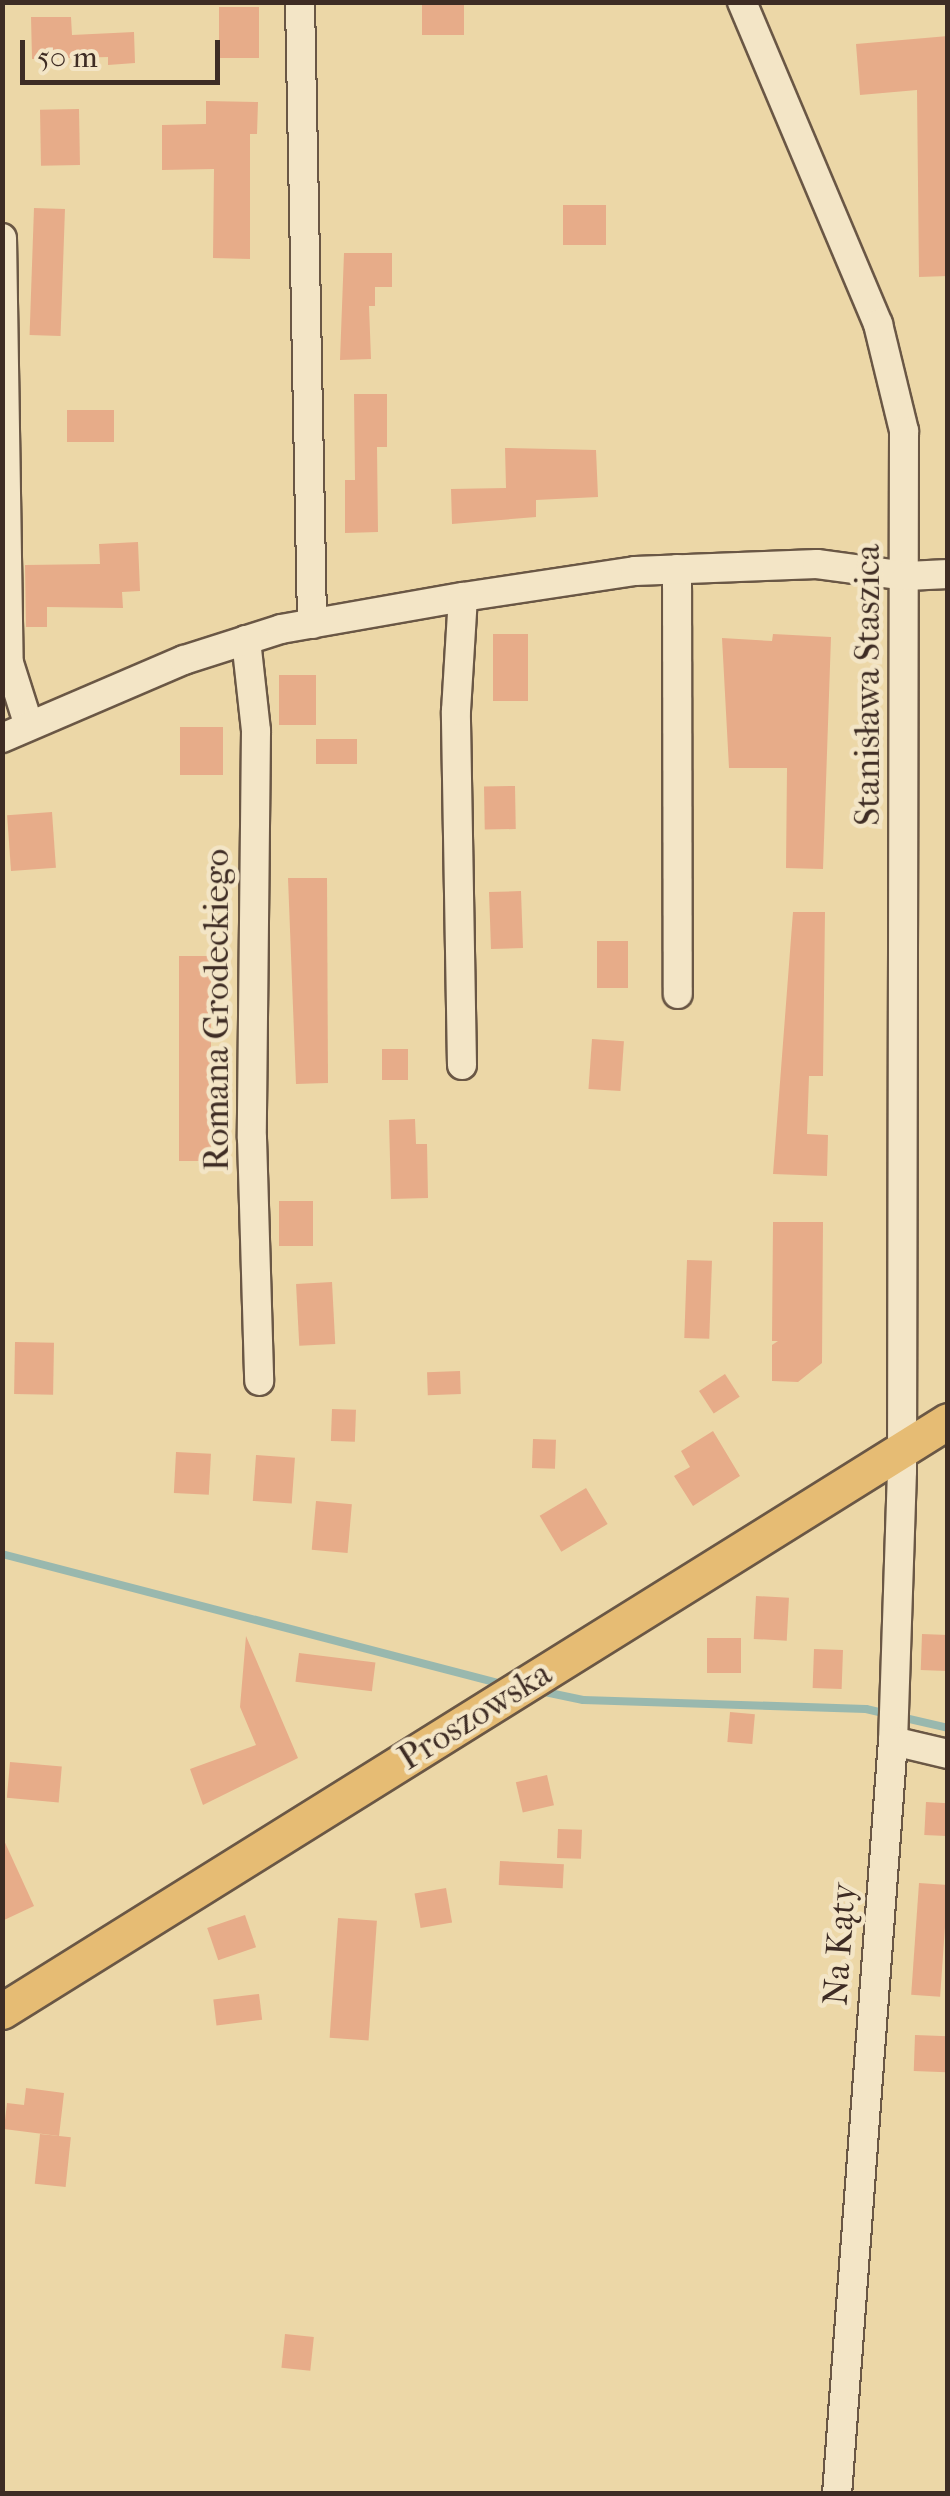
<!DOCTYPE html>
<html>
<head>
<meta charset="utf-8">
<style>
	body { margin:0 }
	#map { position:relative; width:950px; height:2496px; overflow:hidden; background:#ecd7a7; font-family:"IM FELL French Canon",serif }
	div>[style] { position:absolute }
	.stream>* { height:8px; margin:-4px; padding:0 4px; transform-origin:4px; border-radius:4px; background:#99b8ae }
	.building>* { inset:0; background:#e7ac89; transform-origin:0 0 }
	.roads { filter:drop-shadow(2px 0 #6a5745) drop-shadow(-2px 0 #6a5745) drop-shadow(0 2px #6a5745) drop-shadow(0 -2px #6a5745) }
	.minor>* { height:28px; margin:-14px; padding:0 14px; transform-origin:14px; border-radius:14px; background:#f3e5c6 }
	.major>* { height:35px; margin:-17.5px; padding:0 17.5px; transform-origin:17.5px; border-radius:17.5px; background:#e6bc74 }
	span { translate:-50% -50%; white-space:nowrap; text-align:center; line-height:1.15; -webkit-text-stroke:9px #f3e5c6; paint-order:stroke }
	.street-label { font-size:35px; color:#3e2c24 }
	.frame { position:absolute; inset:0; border:5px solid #3e2c24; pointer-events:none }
	.scale { position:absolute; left:20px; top:40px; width:200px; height:45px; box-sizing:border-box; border:5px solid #3e2c24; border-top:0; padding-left:12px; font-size:30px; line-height:35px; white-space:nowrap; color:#3e2c24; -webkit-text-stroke:8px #f3e5c6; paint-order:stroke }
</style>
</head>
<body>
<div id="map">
	<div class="stream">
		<div style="left:2px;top:1554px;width:517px;rotate:14.57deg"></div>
		<div style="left:540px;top:1691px;width:44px;rotate:11.8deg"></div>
		<div style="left:583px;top:1700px;width:283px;rotate:1.8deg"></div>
		<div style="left:866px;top:1709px;width:84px;rotate:13deg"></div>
	</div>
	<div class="building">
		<div style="left:422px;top:2px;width:42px;height:33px"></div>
		<div style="left:219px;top:7px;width:40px;height:51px"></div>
		<div style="clip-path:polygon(31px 17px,71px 17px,72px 35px,134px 32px,135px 63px,108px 65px,108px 57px,32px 59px)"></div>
		<div style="clip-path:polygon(948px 36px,948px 276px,919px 277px,917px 90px,860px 95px,856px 44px)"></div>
		<div style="clip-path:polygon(206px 101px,258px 102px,257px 134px,250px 134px,250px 259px,213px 258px,214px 169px,162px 170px,162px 125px,206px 124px)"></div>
		<div style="left:79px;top:109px;width:56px;height:39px;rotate:89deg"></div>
		<div style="left:563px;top:205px;width:43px;height:40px"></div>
		<div style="left:34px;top:208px;width:31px;height:127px;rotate:2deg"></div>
		<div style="clip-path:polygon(344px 253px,392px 253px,392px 287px,375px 287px,375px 306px,369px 306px,371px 359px,340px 360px)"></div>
		<div style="clip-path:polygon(354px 394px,387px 394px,387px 447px,377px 447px,378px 532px,345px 533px,345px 480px,355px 480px)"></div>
		<div style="left:67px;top:410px;width:47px;height:32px"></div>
		<div style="clip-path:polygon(505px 448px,596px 450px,598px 497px,536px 500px,536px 517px,452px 524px,451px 489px,506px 488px)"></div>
		<div style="clip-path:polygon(138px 542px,140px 591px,122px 592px,123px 608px,47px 607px,47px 627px,26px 627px,25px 565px,100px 564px,99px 544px)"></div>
		<div style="left:493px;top:634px;width:35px;height:67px"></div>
		<div style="clip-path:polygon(773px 634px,831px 637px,823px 869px,786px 868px,787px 768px,729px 768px,722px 638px,772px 641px)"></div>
		<div style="left:279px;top:675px;width:37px;height:50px"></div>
		<div style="left:180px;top:727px;width:43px;height:48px"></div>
		<div style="left:316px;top:739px;width:41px;height:25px"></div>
		<div style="left:515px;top:786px;width:43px;height:31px;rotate:89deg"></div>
		<div style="left:52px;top:812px;width:56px;height:45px;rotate:86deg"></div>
		<div style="clip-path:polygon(288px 878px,327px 878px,328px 1083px,296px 1084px)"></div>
		<div style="left:521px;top:891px;width:57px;height:32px;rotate:88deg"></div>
		<div style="clip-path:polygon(793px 912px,825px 912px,823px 1076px,809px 1076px,807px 1134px,828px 1135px,827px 1176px,773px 1174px)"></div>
		<div style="left:597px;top:941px;width:31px;height:47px"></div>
		<div style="left:179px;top:956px;width:32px;height:205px"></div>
		<div style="left:592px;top:1039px;width:32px;height:50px;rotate:4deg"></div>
		<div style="left:408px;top:1049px;width:31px;height:26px;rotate:90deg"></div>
		<div style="clip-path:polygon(415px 1119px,416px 1144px,427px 1144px,428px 1198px,391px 1199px,389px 1120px)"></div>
		<div style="left:279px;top:1201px;width:34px;height:45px"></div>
		<div style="clip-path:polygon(773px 1222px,823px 1222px,822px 1363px,798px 1382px,772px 1381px,772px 1345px,778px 1341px,772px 1341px)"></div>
		<div style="left:687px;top:1260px;width:25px;height:78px;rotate:2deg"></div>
		<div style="left:332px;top:1282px;width:62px;height:36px;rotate:87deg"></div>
		<div style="left:15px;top:1342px;width:39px;height:52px;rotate:1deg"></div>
		<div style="left:460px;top:1371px;width:23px;height:33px;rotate:88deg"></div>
		<div style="left:725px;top:1374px;width:27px;height:31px;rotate:57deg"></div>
		<div style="left:332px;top:1409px;width:24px;height:32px;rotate:2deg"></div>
		<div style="clip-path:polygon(713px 1431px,740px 1476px,693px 1506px,674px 1476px,690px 1467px,681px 1451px)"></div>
		<div style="left:533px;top:1439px;width:23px;height:29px;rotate:2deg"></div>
		<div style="left:176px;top:1452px;width:35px;height:41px;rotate:3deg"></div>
		<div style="left:256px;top:1455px;width:39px;height:46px;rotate:4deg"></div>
		<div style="left:586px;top:1488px;width:42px;height:54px;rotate:59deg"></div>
		<div style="left:316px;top:1501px;width:36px;height:49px;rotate:5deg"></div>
		<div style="left:756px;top:1596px;width:33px;height:43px;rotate:3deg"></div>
		<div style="left:922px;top:1634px;width:26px;height:36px;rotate:2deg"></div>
		<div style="clip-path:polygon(246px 1636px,298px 1758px,203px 1805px,190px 1769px,256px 1745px,240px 1707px)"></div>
		<div style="left:707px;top:1638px;width:34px;height:35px"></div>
		<div style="left:814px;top:1649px;width:29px;height:39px;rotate:2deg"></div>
		<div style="left:299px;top:1653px;width:77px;height:29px;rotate:7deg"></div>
		<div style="left:730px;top:1712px;width:25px;height:30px;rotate:5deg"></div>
		<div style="left:10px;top:1762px;width:52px;height:36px;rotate:5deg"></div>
		<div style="left:547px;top:1775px;width:31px;height:32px;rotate:77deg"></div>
		<div style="left:926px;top:1802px;width:22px;height:33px;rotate:3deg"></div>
		<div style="left:558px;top:1829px;width:24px;height:29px;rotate:2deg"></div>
		<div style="clip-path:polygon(2px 1836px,34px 1906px,2px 1921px)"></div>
		<div style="left:500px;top:1861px;width:64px;height:24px;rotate:3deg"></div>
		<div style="left:919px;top:1883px;width:29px;height:112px;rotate:4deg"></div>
		<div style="left:446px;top:1888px;width:35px;height:32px;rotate:80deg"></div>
		<div style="left:245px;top:1915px;width:34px;height:40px;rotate:71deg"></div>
		<div style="left:338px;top:1918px;width:39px;height:120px;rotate:4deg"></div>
		<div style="left:259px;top:1994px;width:26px;height:46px;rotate:83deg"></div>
		<div style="left:915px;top:2035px;width:33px;height:36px;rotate:2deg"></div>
		<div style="clip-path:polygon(26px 2088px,64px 2093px,59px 2136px,4px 2129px,7px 2103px,24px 2105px)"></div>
		<div style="left:40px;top:2134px;width:31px;height:50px;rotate:6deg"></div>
		<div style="left:285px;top:2334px;width:29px;height:34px;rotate:6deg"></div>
	</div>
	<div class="roads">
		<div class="minor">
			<div style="left:300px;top:2px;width:622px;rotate:88.89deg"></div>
			<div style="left:742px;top:2px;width:350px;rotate:67.1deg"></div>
			<div style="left:878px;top:324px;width:110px;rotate:76.3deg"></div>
			<div style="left:904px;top:431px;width:1040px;rotate:90.11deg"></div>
			<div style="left:902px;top:1471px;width:270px;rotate:91.9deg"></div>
			<div style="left:893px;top:1741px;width:755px;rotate:94.25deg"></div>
			<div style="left:2px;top:238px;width:425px;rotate:89.1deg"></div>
			<div style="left:9px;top:663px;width:63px;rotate:72.4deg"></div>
			<div style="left:677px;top:569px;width:425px;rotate:89.9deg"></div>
			<div style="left:246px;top:640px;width:92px;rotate:83.7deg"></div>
			<div style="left:256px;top:731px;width:407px;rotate:90.6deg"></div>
			<div style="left:252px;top:1138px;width:243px;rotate:88.3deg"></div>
			<div style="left:2px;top:738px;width:198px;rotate:-23.2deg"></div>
			<div style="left:184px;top:660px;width:102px;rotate:-17.7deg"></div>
			<div style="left:281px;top:629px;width:185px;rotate:-10deg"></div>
			<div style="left:463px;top:597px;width:174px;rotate:-8.6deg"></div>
			<div style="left:635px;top:571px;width:182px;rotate:-2.2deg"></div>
			<div style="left:817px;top:564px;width:91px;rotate:7.6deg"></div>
			<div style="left:907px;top:576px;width:41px;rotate:-2.8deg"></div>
			<div style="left:462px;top:1065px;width:354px;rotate:-91deg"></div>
			<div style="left:456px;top:711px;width:114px;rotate:-86.5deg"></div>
			<div style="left:893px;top:1741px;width:57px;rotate:13.3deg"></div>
		</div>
		<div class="major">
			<div style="left:2px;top:2011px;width:1115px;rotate:-31.95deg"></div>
		</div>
	</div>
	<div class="street-label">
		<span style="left:868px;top:685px;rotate:-90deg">Stanisława Staszica</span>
		<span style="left:217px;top:1010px;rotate:-90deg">Romana Grodeckiego</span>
		<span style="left:475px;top:1716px;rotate:-32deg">Proszowska</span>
		<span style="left:840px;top:1944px;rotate:-86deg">Na Kąty</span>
	</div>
	<div class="frame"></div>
	<div class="scale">50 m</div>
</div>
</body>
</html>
